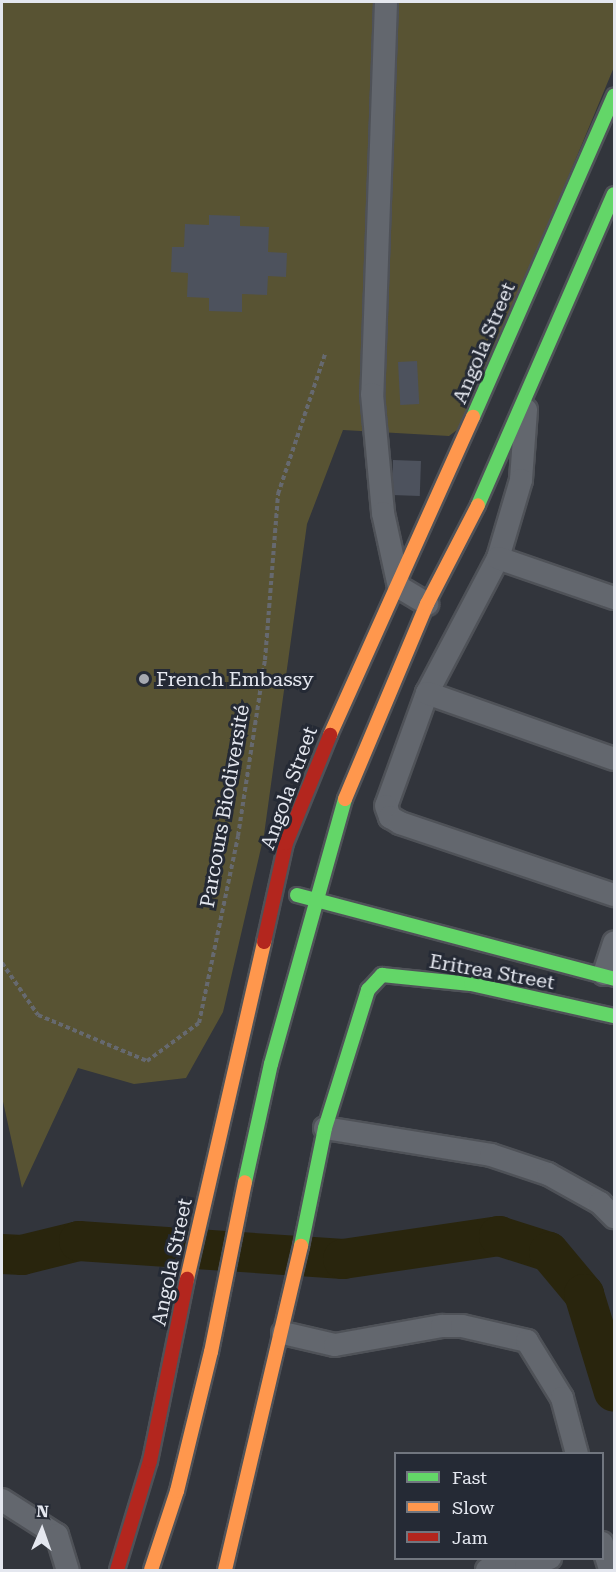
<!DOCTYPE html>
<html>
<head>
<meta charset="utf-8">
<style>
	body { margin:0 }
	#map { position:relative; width:616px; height:1572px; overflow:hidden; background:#32353c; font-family:"Roboto Serif",serif }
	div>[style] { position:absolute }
	.green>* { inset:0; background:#585333 }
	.river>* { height:40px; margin:-20px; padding:0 20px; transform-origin:20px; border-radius:20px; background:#29250d }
	.building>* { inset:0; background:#4d525d; transform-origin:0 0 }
	.path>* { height:4px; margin-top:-2px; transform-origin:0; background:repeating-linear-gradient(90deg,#66696f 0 4.5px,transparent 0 7.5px) }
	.roads { filter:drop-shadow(2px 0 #4f5258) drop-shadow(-2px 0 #4f5258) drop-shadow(0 2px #4f5258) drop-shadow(0 -2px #4f5258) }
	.street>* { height:22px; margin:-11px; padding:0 11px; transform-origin:11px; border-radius:11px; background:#63676e }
	.fast>* { height:14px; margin:-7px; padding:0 7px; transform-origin:7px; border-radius:7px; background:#63d668 }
	.slow>* { height:14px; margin:-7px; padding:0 7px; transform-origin:7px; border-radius:7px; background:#ff974d }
	.jam>* { height:14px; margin:-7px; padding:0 7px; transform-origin:7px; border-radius:7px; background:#b3261e }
	.dots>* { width:16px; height:16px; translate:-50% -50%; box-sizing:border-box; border:3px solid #252a35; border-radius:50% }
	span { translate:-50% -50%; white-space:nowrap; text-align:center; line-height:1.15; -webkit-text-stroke:6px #252a35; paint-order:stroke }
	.street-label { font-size:20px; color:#e4e7ef }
	.poi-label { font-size:20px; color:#e4e7ef }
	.left { translate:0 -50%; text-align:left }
	.frame { position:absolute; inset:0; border:3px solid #e4e7ef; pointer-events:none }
	.legend { position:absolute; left:394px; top:1452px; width:210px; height:108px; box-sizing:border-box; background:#252a35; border:2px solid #71767f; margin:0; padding:8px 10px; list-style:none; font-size:18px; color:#e4e7ef }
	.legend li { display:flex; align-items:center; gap:12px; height:30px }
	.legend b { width:30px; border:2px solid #71767f }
	.north { position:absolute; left:12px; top:1500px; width:60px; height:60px; -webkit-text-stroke:4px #252a35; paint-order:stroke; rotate:2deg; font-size:16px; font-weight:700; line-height:24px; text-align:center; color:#e4e7ef }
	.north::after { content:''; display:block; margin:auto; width:21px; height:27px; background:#e4e7ef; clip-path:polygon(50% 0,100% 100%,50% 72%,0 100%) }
</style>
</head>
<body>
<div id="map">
	<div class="green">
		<div style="clip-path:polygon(2px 2px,614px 2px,614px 67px,466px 423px,449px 436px,343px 430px,307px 524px,264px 835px,223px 1012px,186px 1078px,134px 1084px,78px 1068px,22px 1188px,2px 1097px)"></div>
	</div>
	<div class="river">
		<div style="left:2px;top:1254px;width:20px;rotate:3deg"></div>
		<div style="left:22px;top:1255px;width:59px;rotate:-13.8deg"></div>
		<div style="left:79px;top:1241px;width:265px;rotate:3.9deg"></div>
		<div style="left:343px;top:1259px;width:158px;rotate:-8.4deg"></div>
		<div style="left:499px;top:1236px;width:52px;rotate:17.7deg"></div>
		<div style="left:549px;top:1252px;width:55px;rotate:50.2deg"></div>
		<div style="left:584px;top:1294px;width:102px;rotate:73deg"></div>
	</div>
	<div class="building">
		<div style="clip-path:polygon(209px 215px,240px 216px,240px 226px,269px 227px,268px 252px,287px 253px,286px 277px,268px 276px,267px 295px,242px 294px,242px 312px,209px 311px,209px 298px,187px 297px,188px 273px,171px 272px,172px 247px,184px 247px,185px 224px,209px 225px)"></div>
		<div style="left:417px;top:361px;width:43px;height:19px;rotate:87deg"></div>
		<div style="left:393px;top:460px;width:28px;height:35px;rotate:2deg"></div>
	</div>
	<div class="path">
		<div style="left:2px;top:963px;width:63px;rotate:55.3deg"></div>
		<div style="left:38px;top:1015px;width:118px;rotate:22.9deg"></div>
		<div style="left:147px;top:1061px;width:64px;rotate:-36.2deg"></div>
		<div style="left:199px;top:1023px;width:191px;rotate:-78.2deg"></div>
		<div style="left:238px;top:836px;width:178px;rotate:-81.3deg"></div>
		<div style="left:265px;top:660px;width:167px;rotate:-85.5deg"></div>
		<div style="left:278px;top:494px;width:148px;rotate:-71.4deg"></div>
	</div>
	<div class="roads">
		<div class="street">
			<div style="left:386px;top:2px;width:392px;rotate:92deg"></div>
			<div style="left:372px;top:394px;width:120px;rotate:84.7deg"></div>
			<div style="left:383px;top:513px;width:76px;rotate:77.8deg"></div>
			<div style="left:399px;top:587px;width:33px;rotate:31deg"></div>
			<div style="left:526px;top:410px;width:70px;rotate:94.1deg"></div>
			<div style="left:521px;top:480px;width:81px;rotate:106.4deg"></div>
			<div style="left:498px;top:558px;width:153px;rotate:117.7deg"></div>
			<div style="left:427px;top:693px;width:120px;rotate:109.9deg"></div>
			<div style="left:386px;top:806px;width:12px;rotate:70deg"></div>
			<div style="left:390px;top:817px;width:12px;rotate:31deg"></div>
			<div style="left:400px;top:823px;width:226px;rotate:18.6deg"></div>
			<div style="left:498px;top:558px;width:123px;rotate:19deg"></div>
			<div style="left:427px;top:693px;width:198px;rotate:19.4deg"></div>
			<div style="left:604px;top:974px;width:33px;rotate:-72deg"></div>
			<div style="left:325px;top:1128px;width:168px;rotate:9.2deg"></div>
			<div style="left:491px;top:1155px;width:60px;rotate:18.4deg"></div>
			<div style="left:548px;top:1174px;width:60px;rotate:29.1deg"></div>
			<div style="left:600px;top:1203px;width:20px;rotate:45deg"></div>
			<div style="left:283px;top:1333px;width:53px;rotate:13deg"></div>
			<div style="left:335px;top:1345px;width:109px;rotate:-10.1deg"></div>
			<div style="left:442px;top:1326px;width:20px"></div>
			<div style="left:462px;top:1326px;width:67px;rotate:13deg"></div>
			<div style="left:527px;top:1341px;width:67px;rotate:58.4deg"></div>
			<div style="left:562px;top:1398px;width:58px;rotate:75deg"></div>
			<div style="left:2px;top:1500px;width:65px;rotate:32.5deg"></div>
			<div style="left:57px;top:1535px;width:37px;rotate:73deg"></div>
			<div style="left:602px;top:1543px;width:28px;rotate:73deg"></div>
			<div style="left:487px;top:1570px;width:39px;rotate:-4deg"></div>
			<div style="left:526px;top:1567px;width:26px;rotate:-21deg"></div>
		</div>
		<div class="fast">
			<div style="left:473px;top:417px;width:351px;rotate:-66.3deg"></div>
			<div style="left:478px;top:505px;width:339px;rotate:-66.4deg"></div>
			<div style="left:297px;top:895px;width:328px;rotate:14.8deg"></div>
			<div style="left:245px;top:1182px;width:121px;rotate:-77.6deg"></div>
			<div style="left:271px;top:1064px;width:275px;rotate:-74.4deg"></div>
			<div style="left:301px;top:1246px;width:120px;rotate:-78.5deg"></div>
			<div style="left:325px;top:1128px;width:145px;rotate:-72.7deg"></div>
			<div style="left:368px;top:990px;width:21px;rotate:-47deg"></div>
			<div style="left:382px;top:975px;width:89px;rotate:5.8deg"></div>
			<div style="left:471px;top:984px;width:147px;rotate:12.6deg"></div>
		</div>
		<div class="slow">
			<div style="left:330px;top:735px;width:349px;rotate:-65.8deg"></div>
			<div style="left:345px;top:799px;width:212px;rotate:-67.2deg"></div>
			<div style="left:427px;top:604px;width:111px;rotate:-62.7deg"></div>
			<div style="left:187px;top:1279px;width:346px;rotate:-77.1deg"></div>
			<div style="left:151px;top:1570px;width:83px;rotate:-71.8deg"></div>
			<div style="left:177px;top:1491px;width:143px;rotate:-76.3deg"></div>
			<div style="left:211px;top:1352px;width:173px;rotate:-78.7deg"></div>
			<div style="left:225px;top:1570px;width:333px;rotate:-76.8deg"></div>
		</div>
		<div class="jam">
			<div style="left:264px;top:942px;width:101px;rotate:-77.5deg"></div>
			<div style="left:286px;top:843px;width:117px;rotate:-67.8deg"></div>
			<div style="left:117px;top:1570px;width:114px;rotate:-73.2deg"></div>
			<div style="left:150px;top:1461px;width:186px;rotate:-78.5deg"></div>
		</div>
	</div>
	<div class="dots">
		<div style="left:144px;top:679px;background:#a6a9b0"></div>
	</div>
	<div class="street-label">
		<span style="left:484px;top:343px;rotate:-67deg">Angola Street</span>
		<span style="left:289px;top:788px;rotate:-70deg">Angola Street</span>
		<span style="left:225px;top:806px;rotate:-80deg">Parcours Biodiversité</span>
		<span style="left:492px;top:972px;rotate:10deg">Eritrea Street</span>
		<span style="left:172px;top:1262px;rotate:-78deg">Angola Street</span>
	</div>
	<div class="poi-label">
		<span class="left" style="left:156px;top:679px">French Embassy</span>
	</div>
	<div class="frame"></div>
	<ul class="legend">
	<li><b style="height:8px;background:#63d668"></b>Fast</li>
	<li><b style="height:8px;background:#ff974d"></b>Slow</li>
	<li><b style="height:8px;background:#b3261e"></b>Jam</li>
	</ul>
	<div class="north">N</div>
</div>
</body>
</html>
